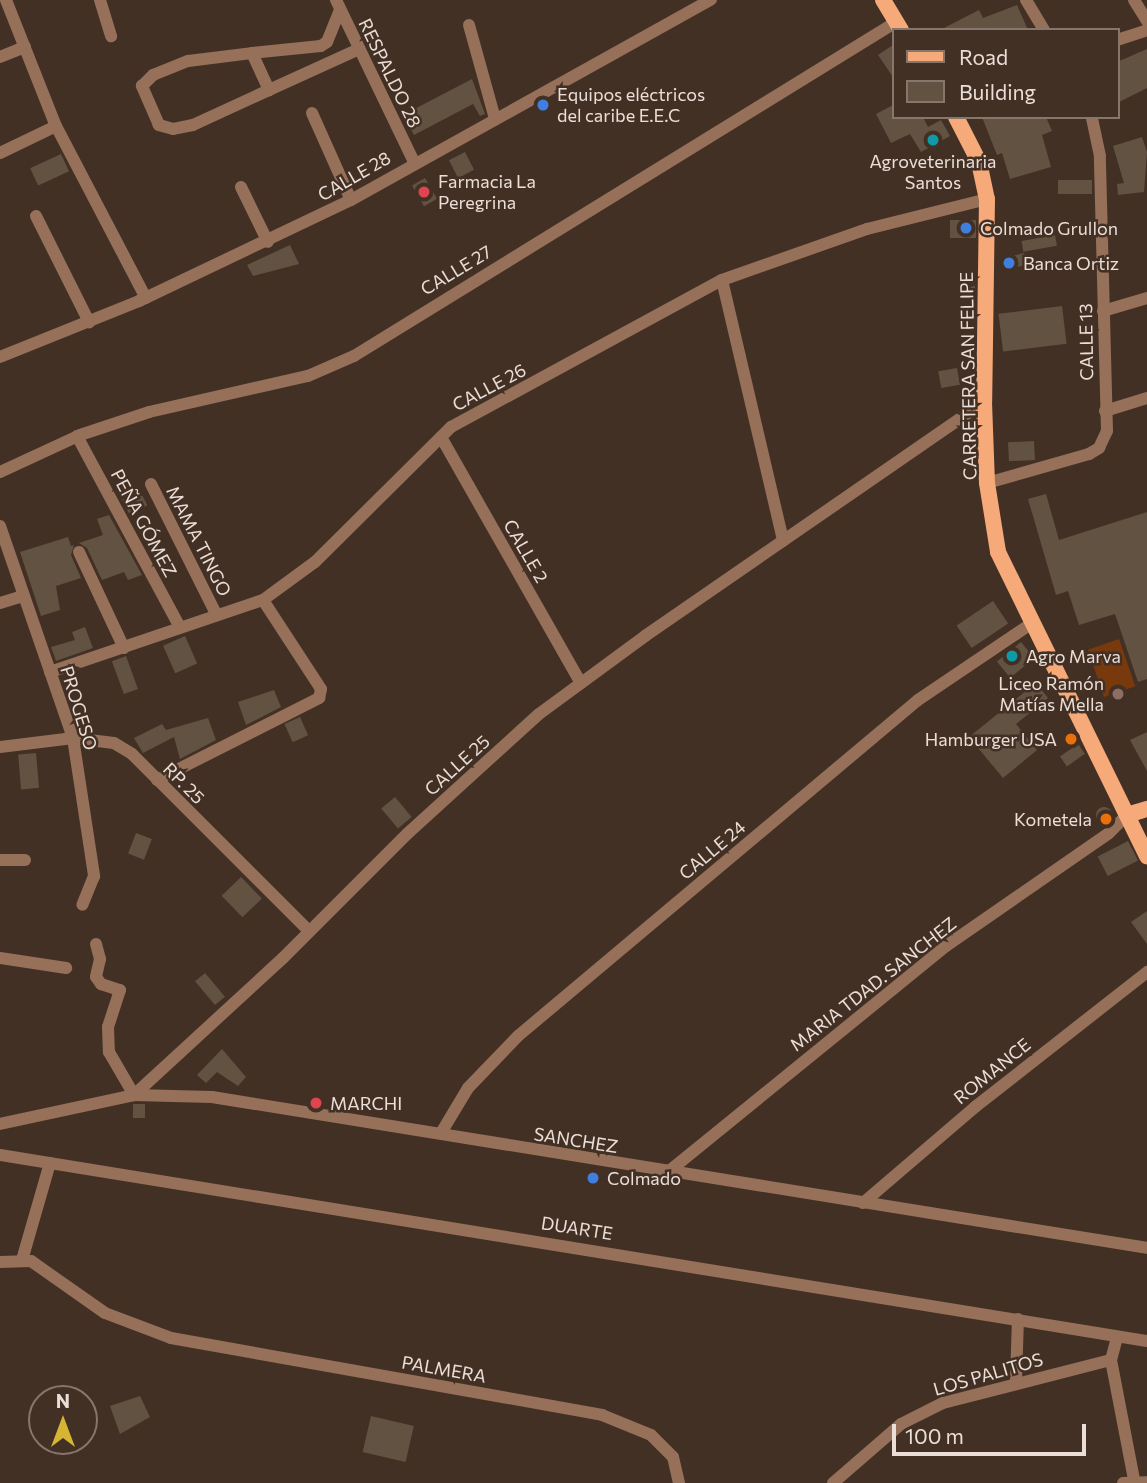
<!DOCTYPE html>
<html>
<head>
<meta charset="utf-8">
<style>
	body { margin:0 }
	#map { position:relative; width:1147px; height:1483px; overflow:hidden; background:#433025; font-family:Commissioner,sans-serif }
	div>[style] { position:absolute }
	.green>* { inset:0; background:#78390d; transform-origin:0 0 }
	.building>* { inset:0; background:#625242; transform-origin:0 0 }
	.round { border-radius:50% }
	.minor>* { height:12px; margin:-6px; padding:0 6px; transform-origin:6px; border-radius:6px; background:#967059 }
	.major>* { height:16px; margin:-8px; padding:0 8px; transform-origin:8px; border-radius:8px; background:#f6a979 }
	.dots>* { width:19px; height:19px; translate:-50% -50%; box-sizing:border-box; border:4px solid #433025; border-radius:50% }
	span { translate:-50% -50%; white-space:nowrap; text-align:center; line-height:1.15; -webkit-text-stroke:5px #433025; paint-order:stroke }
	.street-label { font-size:18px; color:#eaded7 }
	.poi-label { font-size:18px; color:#eaded7 }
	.left { translate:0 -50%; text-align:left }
	.right { translate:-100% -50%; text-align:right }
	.legend { position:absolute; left:892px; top:28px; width:228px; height:91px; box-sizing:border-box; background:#433025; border:2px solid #86766c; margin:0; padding:9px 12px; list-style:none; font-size:21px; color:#eaded7 }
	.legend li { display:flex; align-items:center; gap:14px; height:35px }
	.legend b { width:35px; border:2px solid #86766c }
	.north { position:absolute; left:28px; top:1385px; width:70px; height:70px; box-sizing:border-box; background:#433025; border:2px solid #86766c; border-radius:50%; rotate:0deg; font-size:19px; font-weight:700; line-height:28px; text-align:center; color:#eaded7 }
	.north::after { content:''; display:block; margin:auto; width:24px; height:32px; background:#d6b534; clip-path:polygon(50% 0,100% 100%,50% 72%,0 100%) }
	.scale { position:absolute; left:892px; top:1424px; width:194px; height:32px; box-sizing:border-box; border:4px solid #eaded7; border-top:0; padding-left:9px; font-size:21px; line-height:24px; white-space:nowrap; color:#eaded7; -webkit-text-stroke:5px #433025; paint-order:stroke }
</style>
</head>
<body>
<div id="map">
	<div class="green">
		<div style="left:1119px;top:639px;width:50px;height:33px;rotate:71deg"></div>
	</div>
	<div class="building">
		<div style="clip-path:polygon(1017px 5px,1028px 30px,940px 30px,979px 10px,983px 18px)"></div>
		<div style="clip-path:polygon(893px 45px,893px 77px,878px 55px)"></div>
		<div style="clip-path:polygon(1147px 49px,1147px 88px,1117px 103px,1117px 62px)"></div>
		<div style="clip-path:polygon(472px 79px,485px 114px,480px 116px,473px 104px,414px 135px,403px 115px)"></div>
		<div style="clip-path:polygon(893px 105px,893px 117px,923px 117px,928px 127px,941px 120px,950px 136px,921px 152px,910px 134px,891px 143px,876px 114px)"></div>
		<div style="clip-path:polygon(982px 117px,1046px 117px,1052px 131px,1042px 135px,1051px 167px,1010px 179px,1002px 153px,997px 155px)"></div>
		<div style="clip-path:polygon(1142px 137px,1147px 152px,1144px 192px,1118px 195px,1117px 184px,1124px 183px,1113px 146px)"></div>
		<div style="left:465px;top:152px;width:20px;height:18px;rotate:63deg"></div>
		<div style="left:61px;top:154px;width:19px;height:34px;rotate:65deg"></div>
		<div style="left:425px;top:178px;width:24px;height:15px;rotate:60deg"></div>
		<div style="left:1092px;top:180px;width:14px;height:34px;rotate:90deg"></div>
		<div style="left:976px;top:220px;width:18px;height:26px;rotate:90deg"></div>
		<div style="left:1055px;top:235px;width:11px;height:34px;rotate:80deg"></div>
		<div style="clip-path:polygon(290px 245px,299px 264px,253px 276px,247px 265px)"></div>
		<div style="left:1024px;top:253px;width:12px;height:19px;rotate:76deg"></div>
		<div style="clip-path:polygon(975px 286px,975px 297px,968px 298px,965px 288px)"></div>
		<div style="left:1062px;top:306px;width:38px;height:64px;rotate:83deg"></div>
		<div style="left:957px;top:368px;width:17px;height:19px;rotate:80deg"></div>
		<div style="left:1034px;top:441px;width:19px;height:26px;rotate:87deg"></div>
		<div style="left:140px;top:491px;width:16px;height:20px;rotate:63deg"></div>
		<div style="clip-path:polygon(1046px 494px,1059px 540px,1147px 512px,1147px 679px,1138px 682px,1115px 614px,1079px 625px,1068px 591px,1056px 595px,1028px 499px)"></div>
		<div style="clip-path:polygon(109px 515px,142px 575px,128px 580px,124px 572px,102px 580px,87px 548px,79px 543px,103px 535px,97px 519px)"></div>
		<div style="clip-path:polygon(68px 537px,71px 546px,74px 545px,71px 555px,81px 578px,56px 586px,60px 610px,41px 616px,20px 552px)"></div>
		<div style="left:993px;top:601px;width:27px;height:44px;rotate:56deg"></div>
		<div style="clip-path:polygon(85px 627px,93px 648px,56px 661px,51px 647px,75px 640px,72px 632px)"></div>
		<div style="left:185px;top:636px;width:30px;height:24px;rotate:66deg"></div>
		<div style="left:1021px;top:642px;width:21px;height:31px;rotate:51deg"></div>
		<div style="left:126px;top:656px;width:35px;height:15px;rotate:70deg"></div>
		<div style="clip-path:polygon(1036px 683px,1048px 698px,1016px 724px,1037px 750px,1003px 778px,969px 737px)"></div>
		<div style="clip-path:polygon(274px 690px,281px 707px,246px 725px,238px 702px)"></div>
		<div style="left:300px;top:717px;width:20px;height:17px;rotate:66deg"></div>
		<div style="clip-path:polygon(208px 718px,216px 740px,180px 759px,174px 737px,143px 753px,134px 738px,162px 724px,166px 730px)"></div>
		<div style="clip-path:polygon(1147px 732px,1147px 771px,1130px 740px)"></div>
		<div style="left:1078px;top:744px;width:12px;height:22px;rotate:55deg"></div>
		<div style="left:36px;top:753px;width:35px;height:18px;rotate:85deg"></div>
		<div style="left:395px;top:797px;width:26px;height:18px;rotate:50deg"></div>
		<div class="round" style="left:1096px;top:807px;width:16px;height:16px"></div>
		<div style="left:136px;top:833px;width:17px;height:22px;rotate:21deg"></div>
		<div style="left:1128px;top:841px;width:22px;height:34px;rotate:63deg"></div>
		<div style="left:241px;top:877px;width:30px;height:27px;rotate:46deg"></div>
		<div style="clip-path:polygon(1147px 911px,1147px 944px,1131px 922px)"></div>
		<div style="left:205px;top:973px;width:31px;height:13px;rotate:50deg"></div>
		<div style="clip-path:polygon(222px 1049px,246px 1077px,238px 1086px,217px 1072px,206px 1083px,197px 1075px)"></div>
		<div style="left:133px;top:1104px;width:12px;height:14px"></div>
		<div style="clip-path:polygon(140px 1396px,150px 1417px,120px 1434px,110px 1406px)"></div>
		<div style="left:371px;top:1416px;width:44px;height:37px;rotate:13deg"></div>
	</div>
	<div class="minor">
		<div style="left:6px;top:0;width:136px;rotate:68.4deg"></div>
		<div style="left:56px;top:126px;width:194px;rotate:62.4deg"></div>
		<div style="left:100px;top:0;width:38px;rotate:73deg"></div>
		<div style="left:336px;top:0;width:180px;rotate:64.3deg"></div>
		<div style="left:1026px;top:0;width:35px;rotate:59deg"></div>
		<div style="left:1134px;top:0;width:25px;rotate:58deg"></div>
		<div style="left:469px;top:25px;width:98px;rotate:74.5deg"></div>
		<div style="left:1117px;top:40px;width:32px;rotate:-18deg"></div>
		<div style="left:252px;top:53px;width:69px;rotate:-5.8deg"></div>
		<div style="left:321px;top:46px;width:7px;rotate:-34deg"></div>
		<div style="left:327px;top:42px;width:35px;rotate:-68deg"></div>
		<div style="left:0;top:57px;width:27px;rotate:-22deg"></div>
		<div style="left:269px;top:90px;width:84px;rotate:155.3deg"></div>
		<div style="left:193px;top:125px;width:20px;rotate:169deg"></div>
		<div style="left:173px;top:129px;width:15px;rotate:-164deg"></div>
		<div style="left:159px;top:125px;width:43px;rotate:-113.6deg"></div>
		<div style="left:142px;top:86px;width:16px;rotate:-45deg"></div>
		<div style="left:153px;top:75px;width:38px;rotate:-22deg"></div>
		<div style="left:188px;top:61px;width:64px;rotate:-7.1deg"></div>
		<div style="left:252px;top:53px;width:41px;rotate:65.3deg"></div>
		<div style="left:269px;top:90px;width:99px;rotate:-24.5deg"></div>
		<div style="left:312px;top:113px;width:95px;rotate:65.9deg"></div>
		<div style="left:0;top:153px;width:62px;rotate:-25.7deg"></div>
		<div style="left:241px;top:187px;width:61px;rotate:63.9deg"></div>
		<div style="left:36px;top:216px;width:119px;rotate:63.4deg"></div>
		<div style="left:722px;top:280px;width:268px;rotate:76.8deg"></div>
		<div style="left:1103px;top:311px;width:46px;rotate:-16.5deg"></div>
		<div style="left:0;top:357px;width:150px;rotate:-21.9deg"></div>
		<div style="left:139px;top:301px;width:235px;rotate:-25.5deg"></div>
		<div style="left:351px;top:200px;width:412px;rotate:-29.1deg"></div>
		<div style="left:1105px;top:411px;width:44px;rotate:-17.2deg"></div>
		<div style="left:77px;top:436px;width:217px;rotate:61.7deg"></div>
		<div style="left:441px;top:437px;width:283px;rotate:60.4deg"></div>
		<div style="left:0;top:472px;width:88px;rotate:-24.8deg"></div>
		<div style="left:80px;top:435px;width:73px;rotate:-18.4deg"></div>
		<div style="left:149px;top:412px;width:163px;rotate:-12.8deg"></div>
		<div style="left:308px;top:376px;width:50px;rotate:-23.5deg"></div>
		<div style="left:354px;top:356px;width:637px;rotate:-31.64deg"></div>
		<div style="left:987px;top:483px;width:106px;rotate:-15.9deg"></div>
		<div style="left:1089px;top:454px;width:12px;rotate:-31deg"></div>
		<div style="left:1099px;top:448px;width:19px;rotate:-65deg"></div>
		<div style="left:1107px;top:431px;width:275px;rotate:-91.5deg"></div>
		<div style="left:1100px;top:156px;width:40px;rotate:-102deg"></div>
		<div style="left:151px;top:484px;width:145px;rotate:63.4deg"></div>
		<div style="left:0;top:526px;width:224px;rotate:71deg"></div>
		<div style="left:73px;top:738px;width:140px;rotate:81.3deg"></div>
		<div style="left:94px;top:876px;width:31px;rotate:112deg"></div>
		<div style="left:79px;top:552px;width:106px;rotate:64.9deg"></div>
		<div style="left:0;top:603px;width:24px;rotate:-17deg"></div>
		<div style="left:50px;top:672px;width:225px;rotate:-18.7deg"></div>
		<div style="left:263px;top:600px;width:64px;rotate:-36.2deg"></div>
		<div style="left:315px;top:562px;width:192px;rotate:-44.8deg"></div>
		<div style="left:451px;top:427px;width:308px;rotate:-28.5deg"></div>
		<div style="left:722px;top:280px;width:154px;rotate:-19.4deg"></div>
		<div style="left:867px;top:229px;width:124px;rotate:-14deg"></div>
		<div style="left:0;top:747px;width:74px;rotate:-7deg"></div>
		<div style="left:73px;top:738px;width:41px;rotate:7deg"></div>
		<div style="left:114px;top:743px;width:21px;rotate:31deg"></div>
		<div style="left:132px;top:754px;width:250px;rotate:45deg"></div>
		<div style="left:157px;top:780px;width:182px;rotate:-26.8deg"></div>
		<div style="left:319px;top:698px;width:9px;rotate:-77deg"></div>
		<div style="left:321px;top:689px;width:106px;rotate:-123.1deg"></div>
		<div style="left:0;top:860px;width:25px"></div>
		<div style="left:96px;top:944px;width:16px;rotate:75deg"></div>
		<div style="left:100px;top:959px;width:18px;rotate:103deg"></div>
		<div style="left:96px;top:977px;width:9px;rotate:54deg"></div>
		<div style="left:101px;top:984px;width:20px;rotate:18deg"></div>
		<div style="left:120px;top:990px;width:39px;rotate:108deg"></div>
		<div style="left:108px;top:1027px;width:25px;rotate:88deg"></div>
		<div style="left:109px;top:1052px;width:50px;rotate:59.8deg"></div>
		<div style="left:134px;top:1095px;width:202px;rotate:-42.6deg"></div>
		<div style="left:283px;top:958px;width:175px;rotate:-45deg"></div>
		<div style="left:407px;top:834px;width:178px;rotate:-42.3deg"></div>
		<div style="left:539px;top:714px;width:132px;rotate:-36.3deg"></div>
		<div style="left:645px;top:636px;width:412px;rotate:-34.6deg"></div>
		<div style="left:0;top:958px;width:67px;rotate:8.6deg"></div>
		<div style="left:0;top:1124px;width:137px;rotate:-12.2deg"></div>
		<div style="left:134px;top:1095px;width:78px;rotate:1.5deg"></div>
		<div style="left:212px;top:1097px;width:947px;rotate:9.17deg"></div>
		<div style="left:441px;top:1133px;width:52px;rotate:-59deg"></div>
		<div style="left:468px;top:1088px;width:72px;rotate:-46.1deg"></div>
		<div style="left:518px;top:1036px;width:522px;rotate:-40.03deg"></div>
		<div style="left:918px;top:700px;width:138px;rotate:-34deg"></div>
		<div style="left:0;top:1155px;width:1162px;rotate:9.21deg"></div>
		<div style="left:668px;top:1172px;width:358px;rotate:-39.1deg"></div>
		<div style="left:946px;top:946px;width:198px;rotate:-34.7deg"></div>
		<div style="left:1109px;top:833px;width:25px;rotate:-45deg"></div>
		<div style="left:863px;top:1203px;width:148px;rotate:-40.6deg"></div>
		<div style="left:975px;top:1107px;width:219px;rotate:-38.1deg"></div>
		<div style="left:22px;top:1260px;width:101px;rotate:-73.9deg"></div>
		<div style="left:0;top:1262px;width:31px;rotate:-2deg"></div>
		<div style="left:31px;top:1261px;width:90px;rotate:35.1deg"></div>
		<div style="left:105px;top:1313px;width:71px;rotate:20.7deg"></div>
		<div style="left:171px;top:1338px;width:438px;rotate:10.1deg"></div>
		<div style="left:602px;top:1415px;width:53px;rotate:22.2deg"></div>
		<div style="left:651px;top:1435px;width:31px;rotate:45deg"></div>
		<div style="left:673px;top:1457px;width:27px;rotate:77deg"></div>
		<div style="left:1111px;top:1360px;width:122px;rotate:79.1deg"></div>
		<div style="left:1016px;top:1381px;width:62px;rotate:-88.2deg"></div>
		<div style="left:833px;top:1483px;width:90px;rotate:-40.9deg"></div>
		<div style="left:901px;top:1424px;width:47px;rotate:-26.6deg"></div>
		<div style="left:943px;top:1403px;width:173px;rotate:-14.4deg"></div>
		<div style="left:1111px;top:1360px;width:24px;rotate:-75deg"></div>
		<div style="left:1123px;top:1483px;width:24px;rotate:-2deg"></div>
	</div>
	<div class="major">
		<div style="left:883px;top:0;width:35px;rotate:59deg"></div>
		<div style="left:956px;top:117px;width:51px;rotate:62.9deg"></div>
		<div style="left:979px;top:162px;width:38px;rotate:78deg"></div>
		<div style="left:987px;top:199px;width:203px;rotate:90.8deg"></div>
		<div style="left:984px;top:402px;width:81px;rotate:87.9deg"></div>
		<div style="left:987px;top:483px;width:70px;rotate:80.9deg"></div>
		<div style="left:998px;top:552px;width:339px;rotate:63.9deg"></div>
		<div style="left:1127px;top:815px;width:21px;rotate:-17deg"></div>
	</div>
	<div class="dots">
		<div style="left:543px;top:105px;background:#3f7fe0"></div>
		<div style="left:933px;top:140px;background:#0f9aa8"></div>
		<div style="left:424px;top:192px;background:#e0444e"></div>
		<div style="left:966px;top:228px;background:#3f7fe0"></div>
		<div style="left:1009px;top:263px;background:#3f7fe0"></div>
		<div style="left:1012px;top:656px;background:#0f9aa8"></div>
		<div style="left:1118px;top:694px;background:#8d6e63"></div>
		<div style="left:1071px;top:739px;background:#e8710a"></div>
		<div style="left:1106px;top:819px;background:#e8710a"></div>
		<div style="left:316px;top:1103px;background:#e0444e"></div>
		<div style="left:593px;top:1178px;background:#3f7fe0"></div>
	</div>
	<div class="street-label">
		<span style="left:390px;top:73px;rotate:64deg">RESPALDO 28</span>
		<span style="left:354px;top:176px;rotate:-30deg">CALLE 28</span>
		<span style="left:456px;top:270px;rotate:-31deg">CALLE 27</span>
		<span style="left:1086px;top:342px;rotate:-91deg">CALLE 13</span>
		<span style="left:968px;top:376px;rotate:-91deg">CARRETERA SAN FELIPE</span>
		<span style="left:489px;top:387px;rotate:-28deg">CALLE 26</span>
		<span style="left:144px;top:523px;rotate:62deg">PEÑA GÓMEZ</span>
		<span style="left:199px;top:541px;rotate:63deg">MAMA TINGO</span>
		<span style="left:526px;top:551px;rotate:60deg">CALLE 2</span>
		<span style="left:79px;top:708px;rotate:73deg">PROGESO</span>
		<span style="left:457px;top:765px;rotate:-42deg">CALLE 25</span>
		<span style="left:184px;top:783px;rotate:45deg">RP. 25</span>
		<span style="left:712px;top:850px;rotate:-40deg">CALLE 24</span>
		<span style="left:873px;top:984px;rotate:-38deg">MARIA TDAD. SANCHEZ</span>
		<span style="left:992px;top:1071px;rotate:-39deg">ROMANCE</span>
		<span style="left:576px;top:1140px;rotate:9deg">SANCHEZ</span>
		<span style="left:577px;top:1228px;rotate:9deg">DUARTE</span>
		<span style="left:444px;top:1369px;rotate:10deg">PALMERA</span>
		<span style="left:988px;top:1374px;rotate:-16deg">LOS PALITOS</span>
	</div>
	<div class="poi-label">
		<span class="left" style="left:557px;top:105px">Equipos eléctricos<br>del caribe E.E.C</span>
		<span style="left:933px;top:172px">Agroveterinaria<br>Santos</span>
		<span class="left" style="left:438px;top:192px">Farmacia La<br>Peregrina</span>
		<span class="left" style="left:980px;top:228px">Colmado Grullon</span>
		<span class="left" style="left:1023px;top:263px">Banca Ortiz</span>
		<span class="left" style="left:1026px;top:656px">Agro Marva</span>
		<span class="right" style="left:1104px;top:694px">Liceo Ramón<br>Matías Mella</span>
		<span class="right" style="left:1057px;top:739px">Hamburger USA</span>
		<span class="right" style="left:1092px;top:819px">Kometela</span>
		<span class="left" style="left:330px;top:1103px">MARCHI</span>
		<span class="left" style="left:607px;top:1178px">Colmado</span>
	</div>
	<ul class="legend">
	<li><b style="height:9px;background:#f6a979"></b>Road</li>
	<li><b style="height:19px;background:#625242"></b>Building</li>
	</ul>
	<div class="north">N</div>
	<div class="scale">100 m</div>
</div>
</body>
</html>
